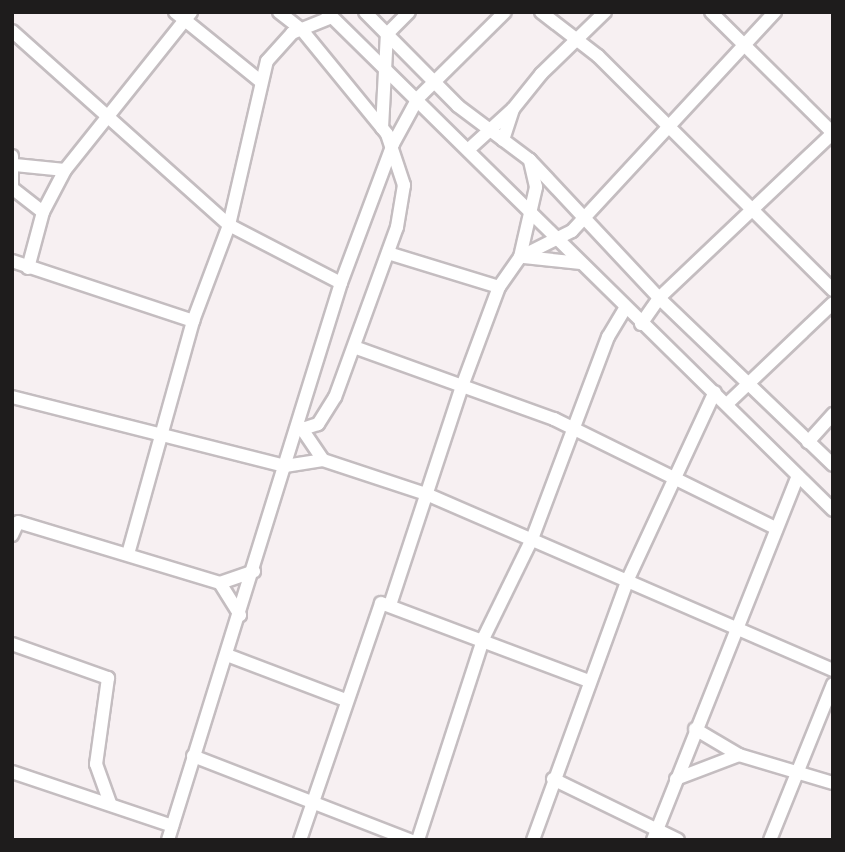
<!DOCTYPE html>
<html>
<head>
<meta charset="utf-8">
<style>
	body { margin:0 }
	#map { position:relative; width:845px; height:852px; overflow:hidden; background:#f7f0f2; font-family:Figtree,sans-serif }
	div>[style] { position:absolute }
	.roads { filter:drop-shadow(2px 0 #c4bdc0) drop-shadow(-2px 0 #c4bdc0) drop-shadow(0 2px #c4bdc0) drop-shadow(0 -2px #c4bdc0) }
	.minor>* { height:12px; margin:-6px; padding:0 6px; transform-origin:6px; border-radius:6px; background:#fff }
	span { translate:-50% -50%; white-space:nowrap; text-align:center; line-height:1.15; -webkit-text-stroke:7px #f7f0f2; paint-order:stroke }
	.frame { position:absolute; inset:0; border:14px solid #1e1c1c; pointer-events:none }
</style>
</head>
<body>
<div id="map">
	<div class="roads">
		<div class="minor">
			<div style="left:175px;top:12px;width:108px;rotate:39deg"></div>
			<div style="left:279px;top:12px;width:29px;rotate:38deg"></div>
			<div style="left:302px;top:30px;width:134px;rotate:50.7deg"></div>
			<div style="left:387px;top:134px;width:54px;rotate:71.6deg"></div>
			<div style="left:404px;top:185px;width:43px;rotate:99.5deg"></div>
			<div style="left:397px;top:227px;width:181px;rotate:110deg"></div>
			<div style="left:335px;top:397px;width:32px;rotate:122deg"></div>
			<div style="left:318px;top:424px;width:13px;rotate:162deg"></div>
			<div style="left:327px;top:12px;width:710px;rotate:44.54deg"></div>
			<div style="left:365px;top:12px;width:132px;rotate:45.3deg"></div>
			<div style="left:458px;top:106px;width:90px;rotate:36.9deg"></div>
			<div style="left:530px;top:160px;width:189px;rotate:46.9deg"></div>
			<div style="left:659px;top:298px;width:241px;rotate:43.8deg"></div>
			<div style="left:541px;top:12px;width:72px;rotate:37.7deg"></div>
			<div style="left:598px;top:56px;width:332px;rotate:44.9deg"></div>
			<div style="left:711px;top:12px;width:172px;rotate:44.8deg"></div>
			<div style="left:12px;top:31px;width:291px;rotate:41.8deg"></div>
			<div style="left:387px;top:34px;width:31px;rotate:-45deg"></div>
			<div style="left:382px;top:128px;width:94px;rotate:-87deg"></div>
			<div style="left:503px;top:140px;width:33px;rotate:-72deg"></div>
			<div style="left:513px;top:109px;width:45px;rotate:-51.3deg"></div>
			<div style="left:541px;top:74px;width:89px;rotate:-44.1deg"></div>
			<div style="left:469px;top:149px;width:59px;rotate:-42.3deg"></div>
			<div style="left:12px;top:156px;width:33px;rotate:90deg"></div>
			<div style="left:15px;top:165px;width:50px;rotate:5.7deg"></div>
			<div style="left:12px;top:188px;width:39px;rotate:38deg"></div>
			<div style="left:229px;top:225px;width:168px;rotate:-77deg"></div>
			<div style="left:267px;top:61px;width:38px;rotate:-48deg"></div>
			<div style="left:292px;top:33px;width:43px;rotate:-21.8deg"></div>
			<div style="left:388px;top:253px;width:116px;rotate:17deg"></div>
			<div style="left:520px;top:257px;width:58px;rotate:-26.6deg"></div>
			<div style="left:572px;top:231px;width:299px;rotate:-47.2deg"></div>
			<div style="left:524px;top:257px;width:57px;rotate:6deg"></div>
			<div style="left:12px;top:261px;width:191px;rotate:18.3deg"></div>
			<div style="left:28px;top:268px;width:58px;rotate:-75deg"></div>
			<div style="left:43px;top:212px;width:47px;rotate:-62.4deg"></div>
			<div style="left:65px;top:170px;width:202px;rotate:-51.4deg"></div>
			<div style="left:641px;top:324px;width:32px;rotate:-55deg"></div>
			<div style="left:659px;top:298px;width:240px;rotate:-43.5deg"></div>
			<div style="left:354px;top:347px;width:213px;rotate:19.8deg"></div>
			<div style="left:554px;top:419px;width:247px;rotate:26.2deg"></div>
			<div style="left:12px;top:397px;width:282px;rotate:14.2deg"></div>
			<div style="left:285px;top:466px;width:38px;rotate:-9deg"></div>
			<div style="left:323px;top:460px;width:108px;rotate:18.3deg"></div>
			<div style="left:426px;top:494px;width:443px;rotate:23.4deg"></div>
			<div style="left:727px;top:404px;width:146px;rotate:-43.6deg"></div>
			<div style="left:300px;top:426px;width:41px;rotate:55.9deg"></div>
			<div style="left:808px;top:442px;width:38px;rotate:-48deg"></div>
			<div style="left:12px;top:535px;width:14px;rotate:-65deg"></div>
			<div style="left:18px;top:522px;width:211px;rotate:16.8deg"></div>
			<div style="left:220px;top:583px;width:36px;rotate:-19deg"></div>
			<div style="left:128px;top:554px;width:242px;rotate:-74.4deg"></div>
			<div style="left:193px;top:321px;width:103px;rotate:-69.4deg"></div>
			<div style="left:229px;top:225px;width:126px;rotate:27.4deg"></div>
			<div style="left:220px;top:583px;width:38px;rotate:58deg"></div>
			<div style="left:391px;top:602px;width:224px;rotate:-71.8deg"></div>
			<div style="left:461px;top:389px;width:109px;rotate:-69.6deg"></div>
			<div style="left:499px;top:287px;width:37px;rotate:-55deg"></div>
			<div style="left:520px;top:257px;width:72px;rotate:-77.1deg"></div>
			<div style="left:536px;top:187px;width:28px;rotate:-103deg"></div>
			<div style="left:12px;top:644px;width:102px;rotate:19.5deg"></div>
			<div style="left:108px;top:678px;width:87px;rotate:97.9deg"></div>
			<div style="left:96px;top:764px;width:41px;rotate:70.3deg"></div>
			<div style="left:227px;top:655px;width:124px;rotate:20.8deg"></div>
			<div style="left:695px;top:729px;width:51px;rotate:30.6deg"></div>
			<div style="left:193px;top:756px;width:233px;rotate:21.2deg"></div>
			<div style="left:12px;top:772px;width:169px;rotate:18.6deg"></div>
			<div style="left:553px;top:779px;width:139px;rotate:26deg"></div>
			<div style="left:676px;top:779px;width:67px;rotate:-20.9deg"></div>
			<div style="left:739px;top:755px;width:98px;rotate:16.6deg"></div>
			<div style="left:168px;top:840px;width:583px;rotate:-72.75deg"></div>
			<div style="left:341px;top:283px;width:148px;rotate:-69.5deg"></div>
			<div style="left:393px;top:144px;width:52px;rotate:-61.5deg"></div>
			<div style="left:418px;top:98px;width:122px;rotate:-44.7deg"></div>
			<div style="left:300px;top:840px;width:250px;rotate:-71.1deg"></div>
			<div style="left:381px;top:603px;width:222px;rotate:20.6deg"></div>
			<div style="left:418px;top:840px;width:213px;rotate:-72deg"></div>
			<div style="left:484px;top:637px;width:109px;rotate:-63.9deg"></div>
			<div style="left:532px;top:539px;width:216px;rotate:-69.4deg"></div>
			<div style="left:608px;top:337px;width:33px;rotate:-59deg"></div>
			<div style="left:533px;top:840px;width:278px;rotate:-70deg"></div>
			<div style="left:628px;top:579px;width:206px;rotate:-65.1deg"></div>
			<div style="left:653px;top:840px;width:392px;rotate:-68.3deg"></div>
			<div style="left:770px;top:840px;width:168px;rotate:-68deg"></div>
		</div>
	</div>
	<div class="frame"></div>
</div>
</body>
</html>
